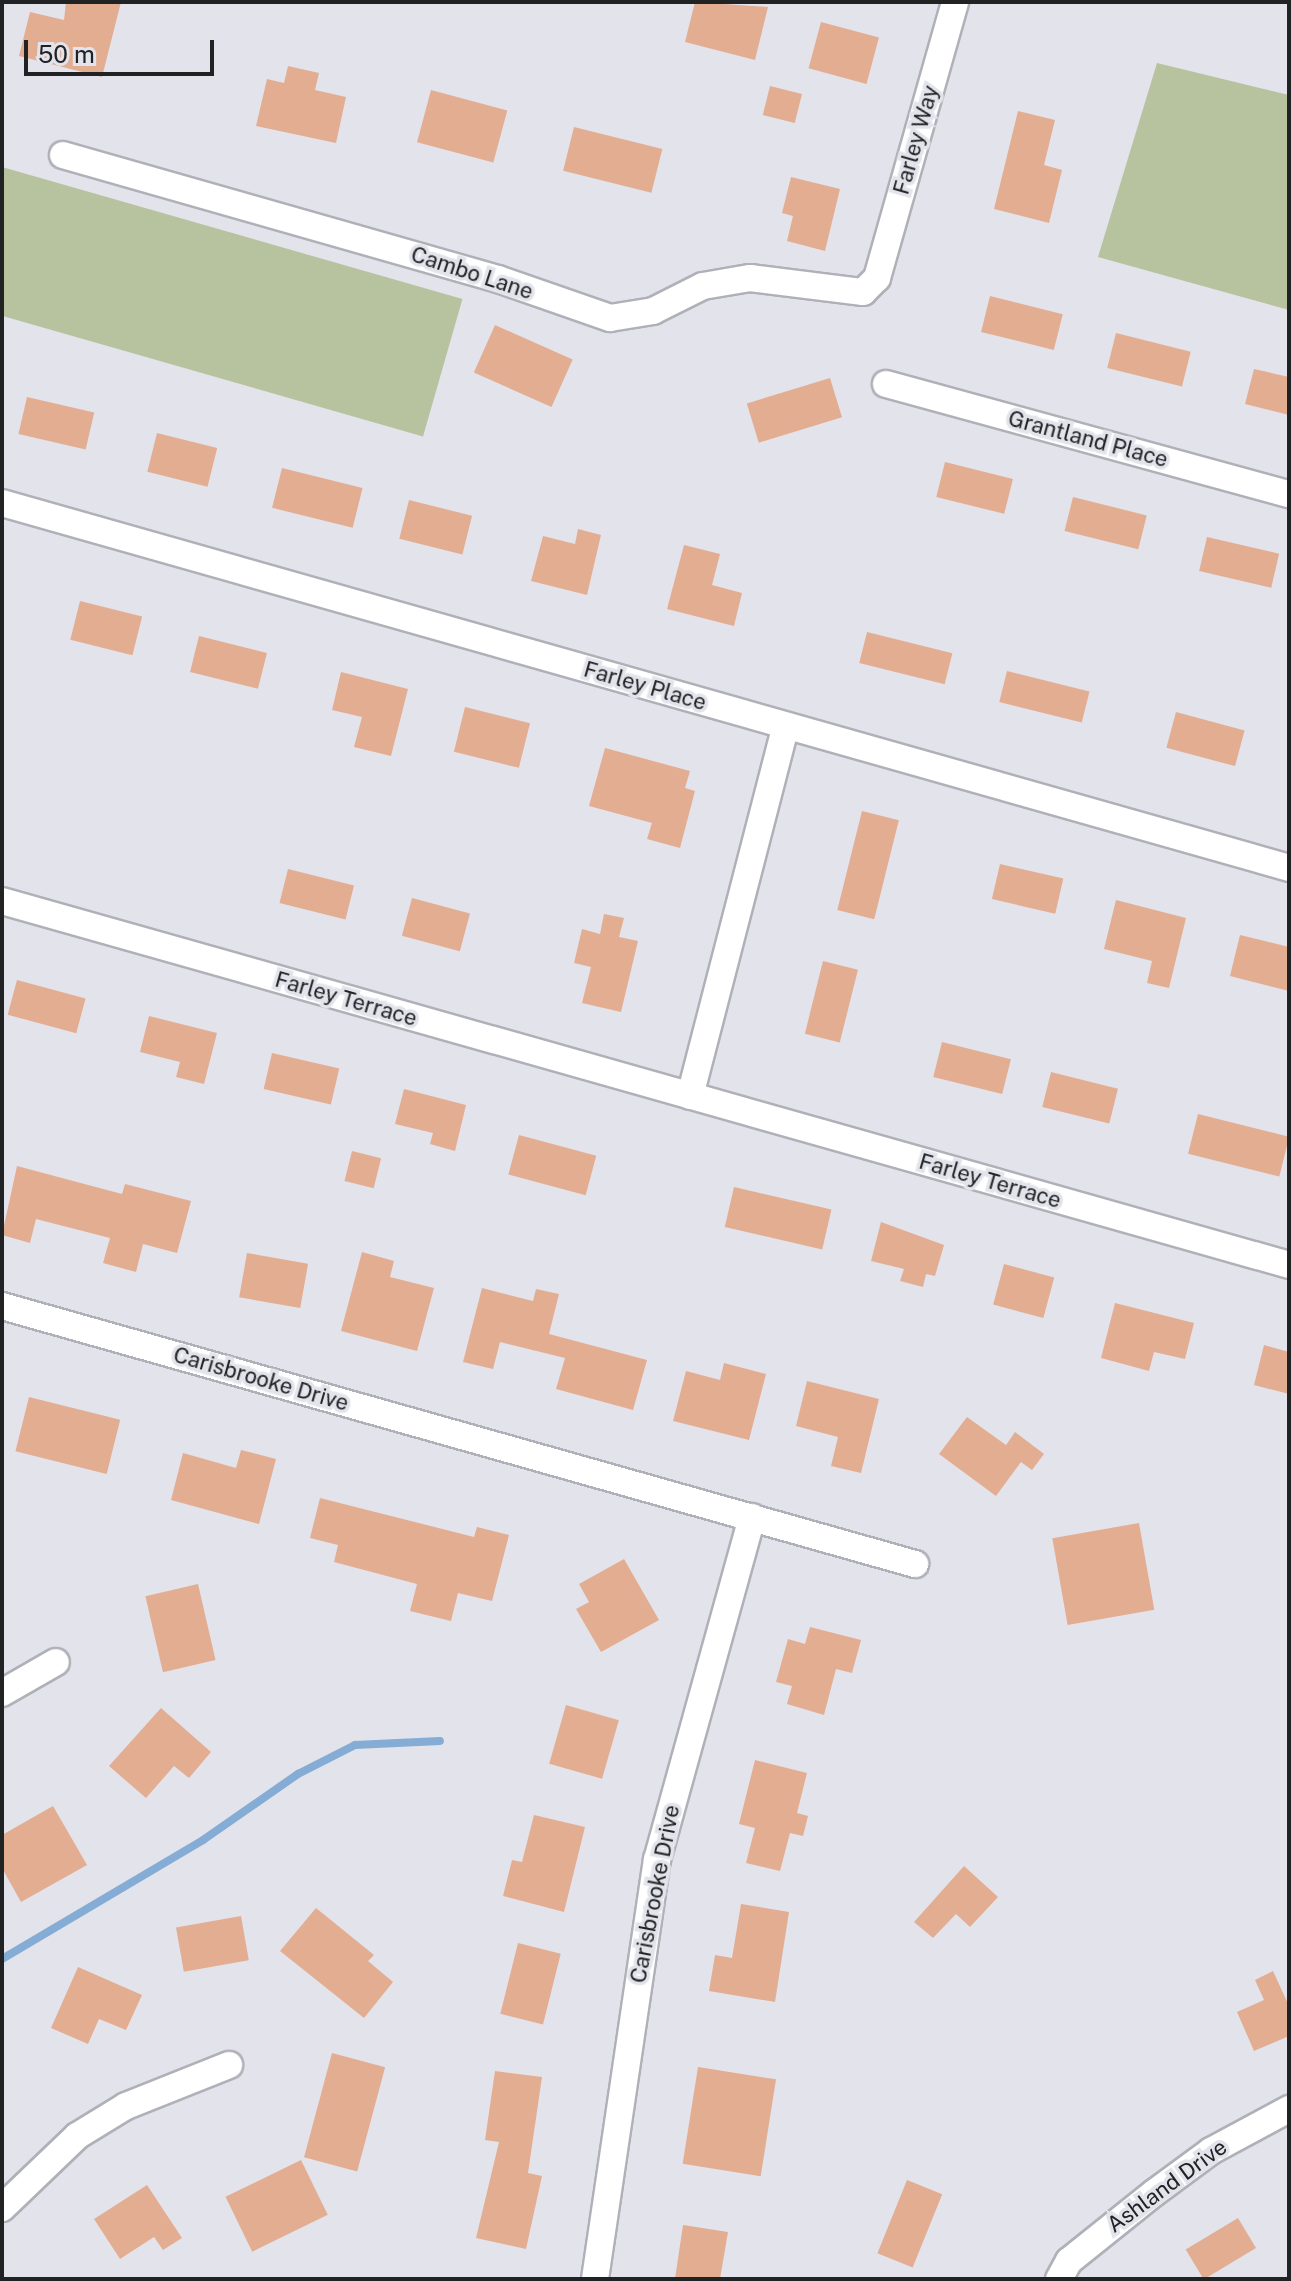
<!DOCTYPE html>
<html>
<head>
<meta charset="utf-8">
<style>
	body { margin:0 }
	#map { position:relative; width:1291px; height:2281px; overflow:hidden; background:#e3e3eb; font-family:"Public Sans",sans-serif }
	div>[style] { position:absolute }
	.green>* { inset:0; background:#b7c29f; transform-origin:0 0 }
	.stream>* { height:8px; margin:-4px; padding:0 4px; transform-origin:4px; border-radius:4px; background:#84acd4 }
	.building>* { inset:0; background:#e3ad92; transform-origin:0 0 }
	.roads { filter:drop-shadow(2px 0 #b0b0b8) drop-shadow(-2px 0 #b0b0b8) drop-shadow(0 2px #b0b0b8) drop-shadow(0 -2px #b0b0b8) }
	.minor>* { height:26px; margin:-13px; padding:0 13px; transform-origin:13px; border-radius:13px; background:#fff }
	span { translate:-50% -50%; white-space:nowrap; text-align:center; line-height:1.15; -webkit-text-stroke:7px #e3e3eb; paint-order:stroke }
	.street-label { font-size:22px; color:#212224 }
	.frame { position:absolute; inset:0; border:4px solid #212224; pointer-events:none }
	.scale { position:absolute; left:24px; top:40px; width:190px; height:36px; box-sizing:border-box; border:4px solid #212224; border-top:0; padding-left:10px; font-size:24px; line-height:28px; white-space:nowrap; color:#212224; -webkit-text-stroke:6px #e3e3eb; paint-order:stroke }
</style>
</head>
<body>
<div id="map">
	<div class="green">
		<div style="clip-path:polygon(1157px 63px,1289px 95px,1289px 310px,1098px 257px)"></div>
		<div style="left:2px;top:167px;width:479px;height:143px;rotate:16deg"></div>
	</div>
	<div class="stream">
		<div style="left:2px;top:1959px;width:234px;rotate:-30.6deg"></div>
		<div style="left:203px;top:1840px;width:116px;rotate:-34.8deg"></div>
		<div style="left:298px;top:1774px;width:64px;rotate:-27deg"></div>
		<div style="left:355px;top:1745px;width:85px;rotate:-2.7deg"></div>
	</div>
	<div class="building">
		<div style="clip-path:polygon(66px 2px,121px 2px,102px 77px,19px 56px,30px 12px,64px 20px)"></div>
		<div style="clip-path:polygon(695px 2px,768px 7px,755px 60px,685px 42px)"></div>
		<div style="left:821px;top:22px;width:60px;height:48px;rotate:15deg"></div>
		<div style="clip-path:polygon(288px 66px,319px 73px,315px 90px,346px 97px,336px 143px,256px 126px,267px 79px,284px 83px)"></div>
		<div style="left:770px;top:86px;width:33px;height:30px;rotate:14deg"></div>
		<div style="left:431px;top:90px;width:79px;height:54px;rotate:15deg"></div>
		<div style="clip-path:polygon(1018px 111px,1055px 120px,1044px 165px,1062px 170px,1049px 223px,994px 209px)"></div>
		<div style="left:574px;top:127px;width:91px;height:45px;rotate:14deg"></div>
		<div style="clip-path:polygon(791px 177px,840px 189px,825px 251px,787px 241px,793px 216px,782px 213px)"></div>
		<div style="left:990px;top:296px;width:75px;height:37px;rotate:14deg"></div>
		<div style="left:495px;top:325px;width:85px;height:52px;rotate:24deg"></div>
		<div style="left:1116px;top:333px;width:77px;height:36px;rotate:14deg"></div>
		<div style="clip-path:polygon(1254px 369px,1289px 377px,1289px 415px,1245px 404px)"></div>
		<div style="left:830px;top:378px;width:41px;height:87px;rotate:73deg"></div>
		<div style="left:27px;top:397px;width:69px;height:38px;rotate:13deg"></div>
		<div style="left:157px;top:433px;width:62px;height:40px;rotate:14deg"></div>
		<div style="left:945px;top:462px;width:70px;height:36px;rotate:14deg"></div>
		<div style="left:282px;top:468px;width:83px;height:41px;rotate:14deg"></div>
		<div style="left:1073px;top:497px;width:76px;height:35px;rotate:14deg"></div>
		<div style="left:409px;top:500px;width:65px;height:40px;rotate:14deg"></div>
		<div style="clip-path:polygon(578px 529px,601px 535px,587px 595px,531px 581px,543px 536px,575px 544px)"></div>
		<div style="left:1207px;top:537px;width:74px;height:35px;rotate:13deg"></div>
		<div style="clip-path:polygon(684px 545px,720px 554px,712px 585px,742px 593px,734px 626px,667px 609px)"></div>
		<div style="left:80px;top:601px;width:64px;height:40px;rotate:14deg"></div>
		<div style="left:867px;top:632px;width:88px;height:32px;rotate:14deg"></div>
		<div style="left:199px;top:636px;width:70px;height:37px;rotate:14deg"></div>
		<div style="left:1007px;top:671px;width:85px;height:32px;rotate:14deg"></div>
		<div style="clip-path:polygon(341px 672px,408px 689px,391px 756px,354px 747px,362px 717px,332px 710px)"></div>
		<div style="left:465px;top:707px;width:67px;height:46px;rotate:14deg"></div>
		<div style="left:1176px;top:712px;width:71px;height:37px;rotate:15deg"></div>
		<div style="clip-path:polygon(605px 748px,690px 771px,685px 788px,695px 791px,680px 848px,647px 839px,652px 823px,589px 806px)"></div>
		<div style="left:862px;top:811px;width:38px;height:102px;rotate:14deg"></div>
		<div style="left:1000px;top:864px;width:65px;height:36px;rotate:13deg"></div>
		<div style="left:288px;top:869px;width:68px;height:35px;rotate:14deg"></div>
		<div style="left:412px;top:898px;width:60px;height:39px;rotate:15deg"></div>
		<div style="clip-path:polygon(1116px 900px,1186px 918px,1169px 988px,1147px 983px,1152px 961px,1104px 949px)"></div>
		<div style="clip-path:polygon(604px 914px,624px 918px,619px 937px,638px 941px,621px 1012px,582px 1003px,591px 967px,574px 963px,582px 929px,600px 934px)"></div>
		<div style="clip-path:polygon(1240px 935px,1289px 947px,1289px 991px,1230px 976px)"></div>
		<div style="left:823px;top:961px;width:36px;height:75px;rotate:14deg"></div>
		<div style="left:17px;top:980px;width:71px;height:36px;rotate:15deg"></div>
		<div style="clip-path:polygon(149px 1016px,217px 1033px,204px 1084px,176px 1077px,180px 1062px,140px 1052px)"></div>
		<div style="left:942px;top:1042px;width:71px;height:36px;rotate:14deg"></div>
		<div style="left:272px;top:1053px;width:69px;height:37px;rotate:13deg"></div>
		<div style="left:1051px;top:1072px;width:69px;height:36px;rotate:14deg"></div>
		<div style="clip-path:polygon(404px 1089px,466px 1105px,455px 1151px,430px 1144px,433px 1133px,395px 1124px)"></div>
		<div style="left:1198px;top:1114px;width:94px;height:41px;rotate:14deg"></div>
		<div style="left:519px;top:1135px;width:80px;height:41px;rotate:15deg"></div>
		<div style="left:352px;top:1151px;width:30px;height:31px;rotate:14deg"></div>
		<div style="clip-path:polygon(17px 1166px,122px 1194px,125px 1184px,191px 1201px,177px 1253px,143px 1244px,136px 1272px,103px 1263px,110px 1238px,36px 1219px,30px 1243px,2px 1235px)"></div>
		<div style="left:734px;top:1187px;width:100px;height:41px;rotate:13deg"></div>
		<div style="clip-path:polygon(881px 1222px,944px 1245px,935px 1276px,926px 1274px,923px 1287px,900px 1281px,904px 1269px,871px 1261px)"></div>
		<div style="clip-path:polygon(362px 1252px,394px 1261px,390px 1277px,434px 1288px,417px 1351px,341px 1331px)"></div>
		<div style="left:247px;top:1253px;width:62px;height:45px;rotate:10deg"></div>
		<div style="left:1004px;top:1264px;width:52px;height:42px;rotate:15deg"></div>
		<div style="clip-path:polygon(482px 1288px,533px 1301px,536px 1289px,559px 1294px,549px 1334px,647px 1360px,633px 1410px,556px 1389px,565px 1358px,500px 1342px,493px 1369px,463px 1362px)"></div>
		<div style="clip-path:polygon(1115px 1303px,1194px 1323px,1185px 1359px,1154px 1352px,1149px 1371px,1101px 1358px)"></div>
		<div style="clip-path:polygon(1264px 1345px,1289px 1352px,1289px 1394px,1254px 1385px)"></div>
		<div style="clip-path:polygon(724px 1363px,766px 1374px,749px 1440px,673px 1421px,686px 1371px,720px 1380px)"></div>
		<div style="clip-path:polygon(807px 1381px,879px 1399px,861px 1473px,831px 1466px,838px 1437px,796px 1426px)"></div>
		<div style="left:29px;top:1397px;width:94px;height:56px;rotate:14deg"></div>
		<div style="clip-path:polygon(967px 1417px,1006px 1445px,1015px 1432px,1044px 1454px,1032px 1470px,1021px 1462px,996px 1496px,939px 1454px)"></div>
		<div style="clip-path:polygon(241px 1450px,276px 1459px,259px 1524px,171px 1500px,183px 1453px,236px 1468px)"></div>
		<div style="clip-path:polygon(320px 1498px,474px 1537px,477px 1527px,509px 1535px,492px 1601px,458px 1593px,451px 1621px,410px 1611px,417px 1584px,334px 1562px,338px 1545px,310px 1538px)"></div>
		<div style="left:1139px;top:1523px;width:88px;height:88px;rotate:80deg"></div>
		<div style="clip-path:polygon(624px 1559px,659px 1620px,601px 1652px,576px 1609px,589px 1602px,579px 1584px)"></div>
		<div style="left:198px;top:1584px;width:78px;height:54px;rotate:77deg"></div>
		<div style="clip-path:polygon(810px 1627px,861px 1640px,852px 1673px,836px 1669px,824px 1715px,787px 1704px,792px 1686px,776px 1682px,788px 1639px,805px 1644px)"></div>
		<div style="left:566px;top:1705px;width:55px;height:61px;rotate:16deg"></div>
		<div style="clip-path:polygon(161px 1708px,211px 1752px,189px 1778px,174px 1766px,146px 1798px,109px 1766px)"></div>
		<div style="clip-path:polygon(755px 1760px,807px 1773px,797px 1813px,808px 1816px,803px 1836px,790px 1833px,780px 1871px,746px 1863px,755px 1828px,739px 1824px)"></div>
		<div style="clip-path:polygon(53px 1806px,87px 1865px,21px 1902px,2px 1868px,2px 1835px)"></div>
		<div style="clip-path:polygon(534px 1815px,585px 1827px,564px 1912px,503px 1896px,512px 1860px,522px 1862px)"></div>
		<div style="clip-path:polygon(964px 1866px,998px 1897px,970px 1927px,956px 1914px,933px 1938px,914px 1922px)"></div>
		<div style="clip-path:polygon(741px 1904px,789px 1912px,775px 2002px,709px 1991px,715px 1955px,732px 1958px)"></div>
		<div style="clip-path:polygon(316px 1908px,374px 1955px,368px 1961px,393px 1982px,364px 2018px,280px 1951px)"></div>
		<div style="left:241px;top:1916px;width:45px;height:66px;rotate:80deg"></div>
		<div style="left:518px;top:1943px;width:44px;height:73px;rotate:14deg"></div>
		<div style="clip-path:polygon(78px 1967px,142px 1995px,126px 2030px,99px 2019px,88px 2044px,51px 2028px)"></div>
		<div style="clip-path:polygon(1273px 1971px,1289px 2006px,1289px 2036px,1254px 2051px,1237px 2012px,1264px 2000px,1255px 1980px)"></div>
		<div style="left:332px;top:2053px;width:55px;height:108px;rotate:15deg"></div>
		<div style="left:698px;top:2067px;width:79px;height:98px;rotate:9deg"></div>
		<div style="clip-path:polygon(495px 2071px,542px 2077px,528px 2173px,542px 2176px,526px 2249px,476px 2238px,499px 2142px,485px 2140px)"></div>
		<div style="left:301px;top:2160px;width:61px;height:84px;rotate:64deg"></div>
		<div style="left:907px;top:2180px;width:38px;height:79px;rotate:22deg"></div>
		<div style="clip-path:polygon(147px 2185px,182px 2238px,163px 2250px,154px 2237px,120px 2259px,94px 2219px)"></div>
		<div style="left:1238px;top:2218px;width:35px;height:61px;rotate:59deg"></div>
		<div style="clip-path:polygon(683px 2225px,728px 2232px,720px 2279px,675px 2279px)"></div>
	</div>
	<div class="roads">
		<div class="minor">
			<div style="left:63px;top:155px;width:452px;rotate:15.9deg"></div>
			<div style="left:498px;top:279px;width:119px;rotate:19.2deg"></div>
			<div style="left:610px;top:318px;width:44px;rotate:-9.2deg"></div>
			<div style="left:653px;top:311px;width:56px;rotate:-26.6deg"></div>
			<div style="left:703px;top:286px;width:48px;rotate:-9.7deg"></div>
			<div style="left:750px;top:278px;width:114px;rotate:7.1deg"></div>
			<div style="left:863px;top:292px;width:20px;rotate:-45deg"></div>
			<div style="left:877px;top:278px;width:287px;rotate:-74.2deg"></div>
			<div style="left:886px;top:384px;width:418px;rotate:15.3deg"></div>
			<div style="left:2px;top:503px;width:1338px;rotate:15.83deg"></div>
			<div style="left:2px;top:901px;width:1337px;rotate:15.79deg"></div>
			<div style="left:690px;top:1096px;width:382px;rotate:-75.5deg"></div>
			<div style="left:2px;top:1306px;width:949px;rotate:15.78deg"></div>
			<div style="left:2px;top:1693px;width:62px;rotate:-29.9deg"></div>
			<div style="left:2px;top:2208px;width:104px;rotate:-43.8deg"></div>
			<div style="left:77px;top:2136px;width:57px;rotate:-31.5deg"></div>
			<div style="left:126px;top:2106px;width:111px;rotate:-21.7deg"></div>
			<div style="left:595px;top:2279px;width:424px;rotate:-81.6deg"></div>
			<div style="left:657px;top:1860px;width:356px;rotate:-74.5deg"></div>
			<div style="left:1059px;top:2279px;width:21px;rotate:-61deg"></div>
			<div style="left:1069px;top:2261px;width:109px;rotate:-38.7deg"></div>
			<div style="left:1154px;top:2193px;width:71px;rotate:-36.4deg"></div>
			<div style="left:1211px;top:2151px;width:89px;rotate:-28.3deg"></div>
		</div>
	</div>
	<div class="street-label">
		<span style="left:916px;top:140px;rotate:-74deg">Farley Way</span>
		<span style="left:472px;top:273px;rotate:18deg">Cambo Lane</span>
		<span style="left:1088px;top:439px;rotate:15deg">Grantland Place</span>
		<span style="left:645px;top:686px;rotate:16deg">Farley Place</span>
		<span style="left:346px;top:999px;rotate:16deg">Farley Terrace</span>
		<span style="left:990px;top:1181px;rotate:16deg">Farley Terrace</span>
		<span style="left:261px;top:1379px;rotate:16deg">Carisbrooke Drive</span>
		<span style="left:655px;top:1894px;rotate:-79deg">Carisbrooke Drive</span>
		<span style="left:1167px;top:2186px;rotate:-36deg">Ashland Drive</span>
	</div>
	<div class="frame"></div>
	<div class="scale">50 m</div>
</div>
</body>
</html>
